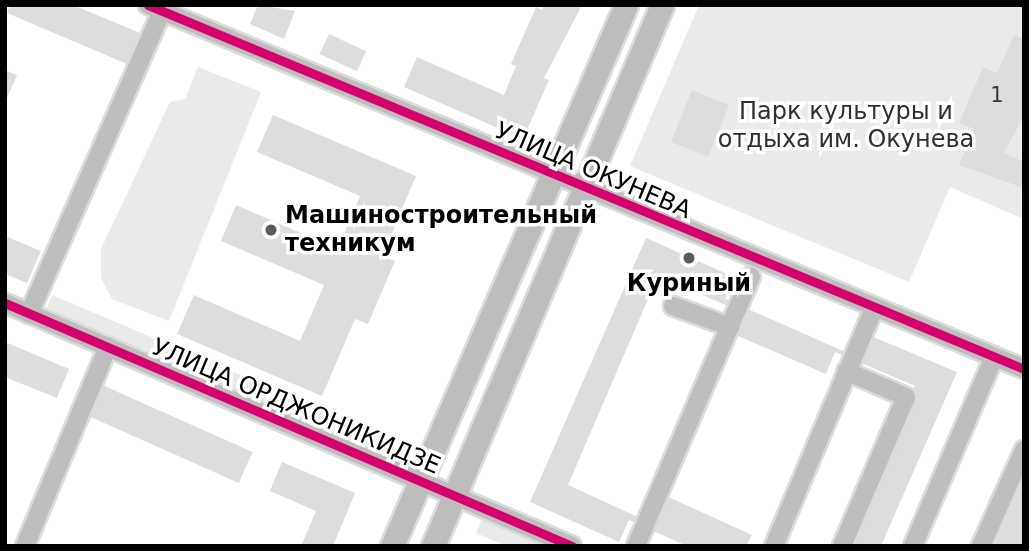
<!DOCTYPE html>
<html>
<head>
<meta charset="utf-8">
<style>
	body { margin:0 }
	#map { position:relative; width:1029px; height:551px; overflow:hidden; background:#fff; font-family:"DejaVu Sans",sans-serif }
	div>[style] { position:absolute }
	.green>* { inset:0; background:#eaeaea; transform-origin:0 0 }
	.building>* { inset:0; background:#ddd; transform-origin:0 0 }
	.roads { filter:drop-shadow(2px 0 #dbdbdb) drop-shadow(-2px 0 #dbdbdb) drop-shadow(0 2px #dbdbdb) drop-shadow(0 -2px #dbdbdb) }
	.minor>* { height:18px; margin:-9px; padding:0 9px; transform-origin:9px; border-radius:9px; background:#bebebe }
	.major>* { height:23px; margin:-11.5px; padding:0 11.5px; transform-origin:11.5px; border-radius:11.5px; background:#bdbdbd }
	.cycleway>* { height:9px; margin:-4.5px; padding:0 4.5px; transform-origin:4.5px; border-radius:4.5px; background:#d6006c }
	.dots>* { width:19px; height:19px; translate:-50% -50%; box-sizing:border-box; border:4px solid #fff; border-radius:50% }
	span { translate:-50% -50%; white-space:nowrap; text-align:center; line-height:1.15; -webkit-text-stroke:7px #fff; paint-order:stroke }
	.number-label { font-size:21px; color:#373737 }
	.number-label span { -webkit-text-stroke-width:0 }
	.park-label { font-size:24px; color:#303030 }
	.street-label { font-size:24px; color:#000 }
	.poi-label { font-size:24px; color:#000; font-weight:700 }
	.left { translate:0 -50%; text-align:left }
	.frame { position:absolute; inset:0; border:7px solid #000; pointer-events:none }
</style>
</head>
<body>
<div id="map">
	<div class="green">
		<div style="clip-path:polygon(699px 5px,1024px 5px,1024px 219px,950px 187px,909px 282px,630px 166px)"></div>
		<div style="clip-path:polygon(198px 67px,261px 92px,169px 321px,112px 299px,101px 278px,101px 249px,170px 102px,185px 99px)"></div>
		<div style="left:52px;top:295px;width:384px;height:16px;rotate:23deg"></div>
		<div style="clip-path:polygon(484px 514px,557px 546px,506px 546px,476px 533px)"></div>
	</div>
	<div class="building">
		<div style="clip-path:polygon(10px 5px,73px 5px,140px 33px,127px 64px,7px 13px)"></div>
		<div style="clip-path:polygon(258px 5px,295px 11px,284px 39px,250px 24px)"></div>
		<div style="clip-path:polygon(544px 5px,582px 5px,544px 78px,549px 80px,523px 139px,404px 87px,417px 57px,504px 95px,516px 66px,511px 64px,536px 7px,542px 10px)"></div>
		<div style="left:329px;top:34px;width:41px;height:22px;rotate:25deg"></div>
		<div style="clip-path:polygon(1014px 35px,1024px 39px,1024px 116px,1004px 153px,1024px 162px,1024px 188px,959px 165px,974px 129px,959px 123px,983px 67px,997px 73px)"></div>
		<div style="clip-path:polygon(5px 70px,17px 75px,5px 103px)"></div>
		<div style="left:692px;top:90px;width:40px;height:56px;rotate:22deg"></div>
		<div style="clip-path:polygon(273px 115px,416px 176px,382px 256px,395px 261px,368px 324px,355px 319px,322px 396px,177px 334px,194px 295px,300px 341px,324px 285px,221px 241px,236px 205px,338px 249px,360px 196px,257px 152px)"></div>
		<div style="clip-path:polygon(5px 236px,41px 251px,27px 283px,5px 274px)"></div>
		<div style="clip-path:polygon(646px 238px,734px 277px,725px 299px,857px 357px,866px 334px,957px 372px,881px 546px,843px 546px,915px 386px,835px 352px,826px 374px,738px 336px,747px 314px,658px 276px,568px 485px,651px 523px,664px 495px,752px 535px,746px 546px,687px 546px,629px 520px,619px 542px,530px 502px)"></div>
		<div style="clip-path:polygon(5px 342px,69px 369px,57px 398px,5px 377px)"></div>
		<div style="left:100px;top:384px;width:167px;height:34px;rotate:24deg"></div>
		<div style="clip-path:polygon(282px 462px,355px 493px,333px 546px,301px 546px,316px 511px,270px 491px)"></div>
		<div style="clip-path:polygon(1024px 477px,1024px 546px,994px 546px)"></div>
	</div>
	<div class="roads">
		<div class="minor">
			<div style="left:148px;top:5px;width:949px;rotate:22.56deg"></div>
			<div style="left:5px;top:303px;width:617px;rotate:23.2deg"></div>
			<div style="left:673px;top:306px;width:61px;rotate:20.2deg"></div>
			<div style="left:29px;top:314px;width:331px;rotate:-66.3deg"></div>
			<div style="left:25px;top:546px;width:216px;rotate:-67.4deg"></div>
			<div style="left:636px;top:546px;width:293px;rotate:-66.9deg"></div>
			<div style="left:774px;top:546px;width:258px;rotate:-67.2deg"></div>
			<div style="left:842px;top:546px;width:162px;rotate:-66.8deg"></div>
			<div style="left:906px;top:397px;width:65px;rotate:-156.6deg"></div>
			<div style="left:913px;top:546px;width:206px;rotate:-66.8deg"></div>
			<div style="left:981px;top:546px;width:105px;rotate:-65.9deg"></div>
		</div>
		<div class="major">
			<div style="left:392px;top:546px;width:589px;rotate:-66.61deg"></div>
			<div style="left:433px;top:546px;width:587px;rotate:-67.06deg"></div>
		</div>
	</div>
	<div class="cycleway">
		<div style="left:148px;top:5px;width:949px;rotate:22.56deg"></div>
		<div style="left:5px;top:303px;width:617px;rotate:23.2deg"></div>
	</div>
	<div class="dots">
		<div style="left:271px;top:230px;background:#595959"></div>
		<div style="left:689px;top:258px;background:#595959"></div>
	</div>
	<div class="number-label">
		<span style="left:997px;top:95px">1</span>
	</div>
	<div class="park-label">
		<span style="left:846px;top:126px">Парк культуры и<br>отдыха им. Окунева</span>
	</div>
	<div class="street-label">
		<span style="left:593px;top:171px;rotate:23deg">УЛИЦА ОКУНЕВА</span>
		<span style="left:296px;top:407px;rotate:23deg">УЛИЦА ОРДЖОНИКИДЗЕ</span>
	</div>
	<div class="poi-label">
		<span class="left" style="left:285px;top:230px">Машиностроительный<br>техникум</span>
		<span style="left:689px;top:284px">Куриный</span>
	</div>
	<div class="frame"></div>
</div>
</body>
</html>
